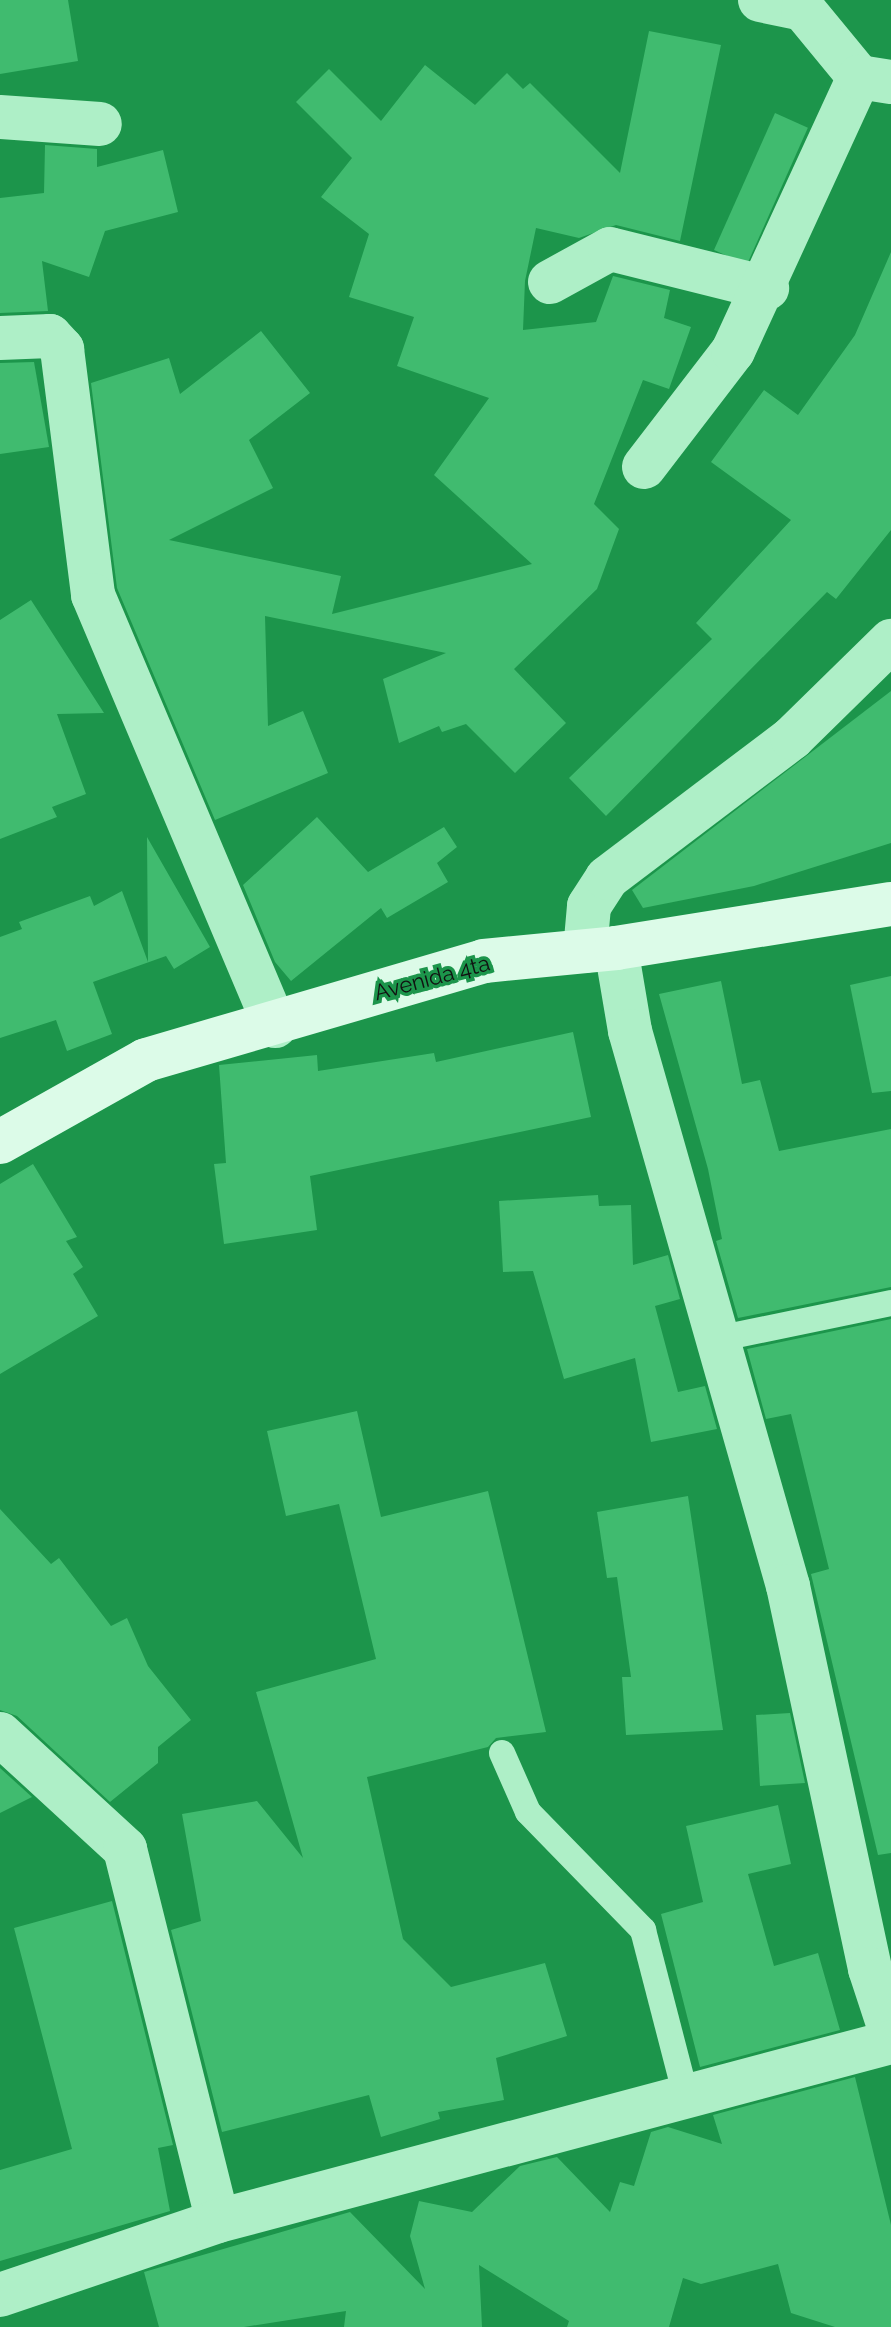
<!DOCTYPE html>
<html>
<head>
<meta charset="utf-8">
<style>
	body { margin:0 }
	#map { position:relative; width:891px; height:2327px; overflow:hidden; background:#1c954b; font-family:Raleway,sans-serif }
	div>[style] { position:absolute }
	.building>* { inset:0; background:#40bb6f; transform-origin:0 0 }
	.lane>* { height:26px; margin:-13px; padding:0 13px; transform-origin:13px; border-radius:13px; background:#aeefc7 }
	.street>* { height:44px; margin:-22px; padding:0 22px; transform-origin:22px; border-radius:22px; background:#aeefc7 }
	.secondary>* { height:44px; margin:-22px; padding:0 22px; transform-origin:22px; border-radius:22px; background:#dcfbe8 }
	span { translate:-50% -50%; white-space:nowrap; text-align:center; line-height:1.15; -webkit-text-stroke:7px #1c954b; paint-order:stroke }
	.street-label { font-size:22px; color:#111 }
</style>
</head>
<body>
<div id="map">
	<div class="building">
		<div style="clip-path:polygon(0 0,68px 0,78px 61px,0 74px)"></div>
		<div style="clip-path:polygon(649px 31px,721px 45px,680px 241px,616px 225px,579px 238px,536px 228px,525px 281px,523px 330px,596px 322px,613px 276px,670px 290px,664px 318px,691px 327px,669px 389px,643px 380px,594px 504px,619px 529px,597px 589px,514px 669px,566px 723px,515px 773px,466px 724px,442px 732px,439px 726px,399px 743px,383px 679px,446px 653px,265px 616px,268px 726px,303px 711px,328px 773px,215px 820px,117px 588px,91px 383px,169px 358px,180px 394px,261px 331px,310px 393px,249px 440px,273px 488px,169px 540px,341px 576px,332px 614px,532px 564px,434px 475px,489px 398px,397px 366px,414px 317px,349px 297px,369px 234px,321px 197px,352px 158px,296px 102px,329px 69px,381px 121px,425px 65px,475px 105px,507px 73px,523px 89px,530px 83px,620px 173px)"></div>
		<div style="left:775px;top:113px;width:36px;height:150px;rotate:24deg"></div>
		<div style="clip-path:polygon(45px 145px,97px 149px,97px 167px,163px 150px,178px 212px,105px 231px,89px 277px,42px 261px,48px 311px,0 313px,0 198px,44px 193px)"></div>
		<div style="clip-path:polygon(891px 252px,891px 530px,836px 599px,827px 592px,606px 816px,569px 778px,712px 639px,696px 623px,791px 520px,711px 462px,764px 390px,798px 415px,855px 335px)"></div>
		<div style="clip-path:polygon(34px 362px,49px 447px,0 454px,0 363px)"></div>
		<div style="clip-path:polygon(31px 600px,104px 713px,57px 714px,86px 794px,52px 807px,57px 817px,0 839px,0 620px)"></div>
		<div style="clip-path:polygon(891px 691px,891px 843px,754px 886px,643px 908px,632px 890px)"></div>
		<div style="clip-path:polygon(317px 817px,368px 872px,444px 827px,457px 847px,437px 863px,448px 882px,387px 918px,381px 908px,291px 981px,275px 962px,243px 885px)"></div>
		<div style="clip-path:polygon(147px 837px,210px 947px,174px 969px,166px 956px,93px 982px,112px 1034px,67px 1051px,56px 1020px,0 1038px,0 937px,22px 929px,19px 922px,90px 896px,94px 906px,122px 891px,148px 962px)"></div>
		<div style="clip-path:polygon(891px 976px,891px 1091px,872px 1093px,850px 985px)"></div>
		<div style="clip-path:polygon(721px 981px,742px 1084px,760px 1080px,779px 1151px,891px 1129px,891px 1287px,738px 1318px,716px 1241px,722px 1239px,708px 1169px,659px 994px)"></div>
		<div style="clip-path:polygon(573px 1032px,591px 1117px,310px 1176px,317px 1230px,224px 1244px,214px 1164px,226px 1163px,219px 1065px,317px 1055px,318px 1071px,434px 1053px,436px 1062px)"></div>
		<div style="clip-path:polygon(33px 1164px,77px 1237px,66px 1241px,83px 1267px,73px 1274px,98px 1316px,0 1374px,0 1184px)"></div>
		<div style="clip-path:polygon(598px 1195px,599px 1206px,631px 1205px,633px 1265px,668px 1255px,680px 1299px,655px 1306px,678px 1392px,705px 1386px,717px 1429px,651px 1442px,635px 1358px,564px 1379px,533px 1271px,503px 1272px,499px 1201px)"></div>
		<div style="clip-path:polygon(891px 1319px,891px 1853px,878px 1855px,811px 1574px,829px 1569px,791px 1414px,766px 1419px,747px 1349px)"></div>
		<div style="clip-path:polygon(357px 1411px,381px 1517px,488px 1491px,546px 1732px,496px 1738px,488px 1747px,367px 1777px,403px 1939px,451px 1987px,545px 1963px,567px 2036px,496px 2058px,504px 2100px,438px 2112px,440px 2119px,381px 2137px,369px 2095px,222px 2132px,171px 1930px,201px 1921px,182px 1814px,257px 1801px,303px 1858px,256px 1692px,376px 1659px,339px 1504px,286px 1516px,267px 1431px)"></div>
		<div style="clip-path:polygon(688px 1496px,723px 1730px,626px 1735px,622px 1677px,631px 1677px,617px 1577px,607px 1578px,597px 1512px)"></div>
		<div style="clip-path:polygon(0 1509px,51px 1564px,59px 1558px,111px 1626px,127px 1618px,148px 1666px,191px 1720px,158px 1747px,158px 1763px,110px 1802px,17px 1716px,0 1710px)"></div>
		<div style="clip-path:polygon(790px 1713px,805px 1783px,760px 1786px,756px 1715px)"></div>
		<div style="clip-path:polygon(0 1768px,32px 1797px,0 1813px)"></div>
		<div style="clip-path:polygon(778px 1805px,791px 1864px,748px 1874px,774px 1966px,818px 1953px,840px 2030px,700px 2067px,661px 1914px,703px 1902px,686px 1826px)"></div>
		<div style="clip-path:polygon(112px 1901px,173px 2145px,158px 2148px,170px 2211px,0 2261px,0 2170px,72px 2149px,14px 1928px)"></div>
		<div style="clip-path:polygon(855px 2077px,891px 2225px,891px 2327px,835px 2327px,791px 2313px,778px 2264px,701px 2284px,683px 2278px,669px 2327px,567px 2327px,569px 2321px,479px 2265px,482px 2327px,344px 2327px,346px 2311px,244px 2327px,159px 2327px,144px 2272px,350px 2212px,425px 2289px,410px 2236px,419px 2201px,472px 2212px,520px 2166px,557px 2157px,610px 2212px,620px 2182px,634px 2186px,651px 2132px,668px 2127px,722px 2144px,713px 2115px)"></div>
	</div>
	<div class="lane">
		<div style="left:717px;top:1339px;width:178px;rotate:-11.7deg"></div>
		<div style="left:502px;top:1753px;width:64px;rotate:66.2deg"></div>
		<div style="left:528px;top:1812px;width:165px;rotate:45.7deg"></div>
		<div style="left:643px;top:1930px;width:171px;rotate:75.5deg"></div>
	</div>
	<div class="street">
		<div style="left:760px;top:0;width:44px;rotate:11.8deg"></div>
		<div style="left:803px;top:9px;width:88px;rotate:50.5deg"></div>
		<div style="left:0;top:117px;width:100px;rotate:4deg"></div>
		<div style="left:550px;top:282px;width:68px;rotate:-28.8deg"></div>
		<div style="left:610px;top:249px;width:162px;rotate:14deg"></div>
		<div style="left:0;top:338px;width:50px;rotate:-2.3deg"></div>
		<div style="left:50px;top:336px;width:18px;rotate:47deg"></div>
		<div style="left:62px;top:349px;width:248px;rotate:82.8deg"></div>
		<div style="left:93px;top:595px;width:468px;rotate:67.1deg"></div>
		<div style="left:644px;top:467px;width:146px;rotate:-52.5deg"></div>
		<div style="left:733px;top:351px;width:302px;rotate:-65.3deg"></div>
		<div style="left:859px;top:77px;width:32px;rotate:9deg"></div>
		<div style="left:616px;top:948px;width:84px;rotate:80.4deg"></div>
		<div style="left:630px;top:1031px;width:577px;rotate:74.11deg"></div>
		<div style="left:788px;top:1586px;width:392px;rotate:77.9deg"></div>
		<div style="left:870px;top:1969px;width:67px;rotate:71.8deg"></div>
		<div style="left:585px;top:951px;width:45px;rotate:-84.9deg"></div>
		<div style="left:589px;top:906px;width:33px;rotate:-57deg"></div>
		<div style="left:607px;top:878px;width:232px;rotate:-37.1deg"></div>
		<div style="left:792px;top:738px;width:139px;rotate:-44.4deg"></div>
		<div style="left:0;top:1734px;width:170px;rotate:42.6deg"></div>
		<div style="left:125px;top:1849px;width:383px;rotate:76deg"></div>
		<div style="left:0;top:2295px;width:230px;rotate:-18.7deg"></div>
		<div style="left:218px;top:2221px;width:696px;rotate:-14.89deg"></div>
	</div>
	<div class="secondary">
		<div style="left:0;top:1142px;width:167px;rotate:-29.3deg"></div>
		<div style="left:146px;top:1060px;width:352px;rotate:-16.3deg"></div>
		<div style="left:484px;top:961px;width:133px;rotate:-5.6deg"></div>
		<div style="left:616px;top:948px;width:278px;rotate:-9.1deg"></div>
	</div>
	<div class="street-label">
		<span style="left:432px;top:978px;rotate:-15deg">Avenida 4ta</span>
	</div>
</div>
</body>
</html>
